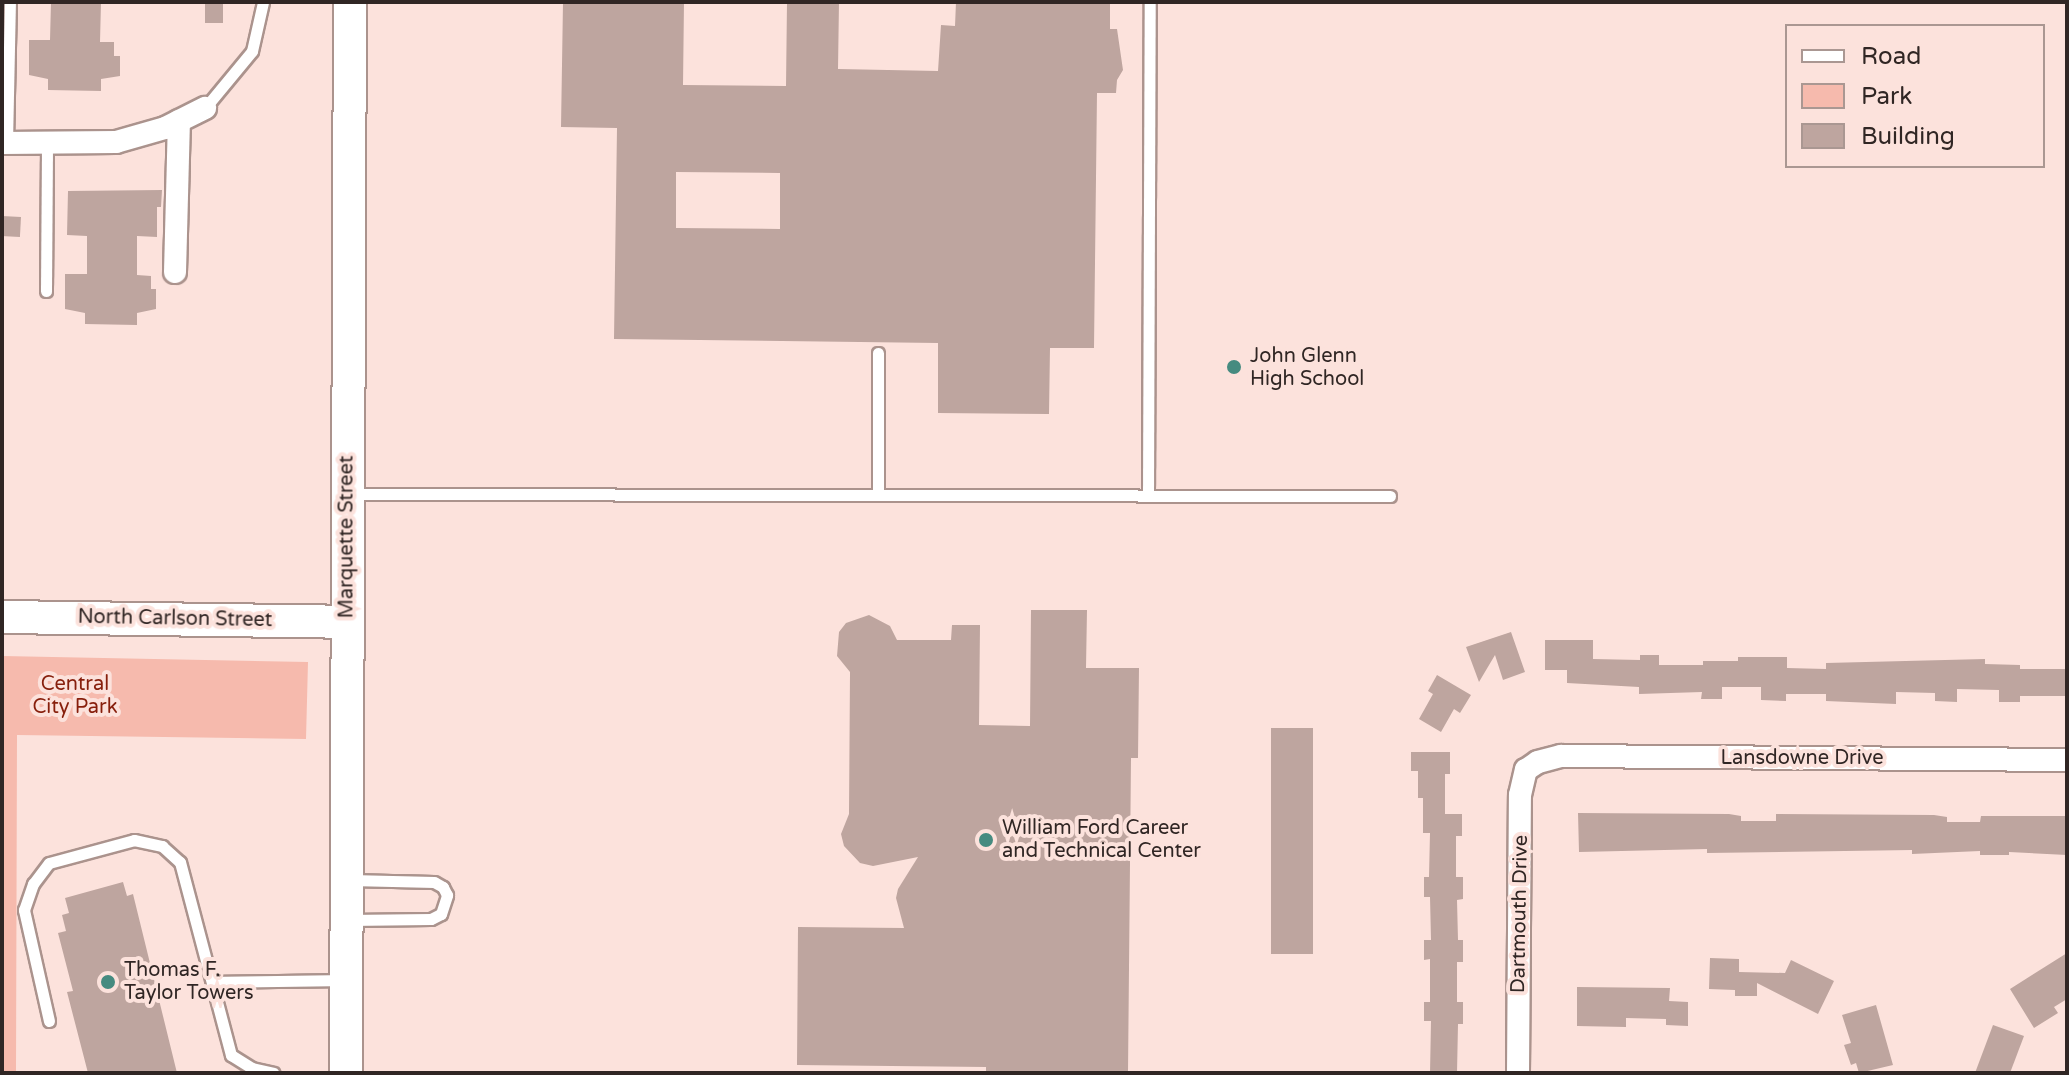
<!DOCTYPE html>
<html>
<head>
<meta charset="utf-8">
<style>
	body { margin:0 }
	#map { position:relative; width:2069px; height:1075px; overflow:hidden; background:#fce2dc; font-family:"Varela Round",sans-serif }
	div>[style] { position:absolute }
	.green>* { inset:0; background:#f6baad }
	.building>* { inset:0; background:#bea59f; transform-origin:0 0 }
	.roads { filter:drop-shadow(2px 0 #ab938d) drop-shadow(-2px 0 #ab938d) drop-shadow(0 2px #ab938d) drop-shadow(0 -2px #ab938d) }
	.lane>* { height:11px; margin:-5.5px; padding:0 5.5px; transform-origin:5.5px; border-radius:5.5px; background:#fff }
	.street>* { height:22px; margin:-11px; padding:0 11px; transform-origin:11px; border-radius:11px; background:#fff }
	.secondary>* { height:32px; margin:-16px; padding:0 16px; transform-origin:16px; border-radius:16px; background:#fff }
	.dots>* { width:22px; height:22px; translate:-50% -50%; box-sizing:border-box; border:4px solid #fce2dc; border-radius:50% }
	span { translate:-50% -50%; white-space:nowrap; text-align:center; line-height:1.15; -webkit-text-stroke:8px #fce2dc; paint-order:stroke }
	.poi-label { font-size:20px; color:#302624 }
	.left { translate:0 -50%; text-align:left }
	.street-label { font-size:20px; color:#302624 }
	.park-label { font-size:20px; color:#871f0c }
	.frame { position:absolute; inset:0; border:4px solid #302624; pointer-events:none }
	.legend { position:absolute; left:1785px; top:24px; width:260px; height:144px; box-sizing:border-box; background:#fce2dc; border:2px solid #aa9792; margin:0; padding:10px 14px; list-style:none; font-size:24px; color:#302624 }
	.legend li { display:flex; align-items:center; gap:16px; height:40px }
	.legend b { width:40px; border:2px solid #aa9792 }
</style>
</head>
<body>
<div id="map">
	<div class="green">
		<div style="clip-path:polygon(2px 656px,308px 662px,306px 739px,17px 735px,16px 1073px,2px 1073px)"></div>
	</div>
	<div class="building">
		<div style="clip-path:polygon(51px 2px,101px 2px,100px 42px,114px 42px,114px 56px,120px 56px,120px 76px,101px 79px,101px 91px,48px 90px,48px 79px,29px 75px,29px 40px,50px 40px)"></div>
		<div style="left:205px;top:2px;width:18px;height:21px"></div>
		<div style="clip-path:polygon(evenodd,563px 2px,684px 2px,683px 85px,786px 86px,787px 2px,839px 2px,838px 69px,938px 71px,941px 25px,955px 26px,956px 2px,1110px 2px,1110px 29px,1117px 29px,1123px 70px,1117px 80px,1116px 93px,1097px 93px,1094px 348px,1050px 348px,1049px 414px,938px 413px,938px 343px,614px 339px,617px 128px,561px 127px,563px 2px,676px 172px,780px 173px,780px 229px,676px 228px,676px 172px)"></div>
		<div style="clip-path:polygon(162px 190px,161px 207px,157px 207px,157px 237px,137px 236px,137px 275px,151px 276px,151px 289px,156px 289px,156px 309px,137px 313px,137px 325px,85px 324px,85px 313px,65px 309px,65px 274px,87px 274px,87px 236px,67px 235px,68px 191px)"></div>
		<div style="left:2px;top:216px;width:19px;height:20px;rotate:3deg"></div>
		<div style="clip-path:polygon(1031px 610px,1087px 610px,1086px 668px,1139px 668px,1138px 758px,1131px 758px,1128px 1073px,986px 1073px,986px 1067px,797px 1065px,798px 927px,904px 928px,896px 898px,898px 889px,918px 857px,873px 866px,860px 863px,844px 846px,841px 834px,849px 814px,850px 672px,837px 656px,839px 632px,846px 623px,869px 615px,890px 626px,897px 640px,951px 640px,952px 625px,980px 625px,979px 725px,1030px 726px)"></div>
		<div style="clip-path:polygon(1511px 632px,1525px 672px,1503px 680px,1495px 655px,1479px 682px,1466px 647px)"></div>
		<div style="clip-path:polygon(1545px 640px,1593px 640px,1593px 659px,1640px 660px,1640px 655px,1659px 655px,1659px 665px,1703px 665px,1703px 661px,1738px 661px,1738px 657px,1787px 657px,1787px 668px,1826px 669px,1826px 663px,1985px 659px,1985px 664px,2020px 665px,2020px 669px,2067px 669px,2067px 696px,2020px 696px,2020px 702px,1999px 702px,1999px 690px,1957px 689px,1957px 702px,1935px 701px,1935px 693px,1896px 692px,1896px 704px,1826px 701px,1826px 694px,1786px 694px,1786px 701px,1761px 700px,1761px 687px,1722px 687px,1722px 699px,1701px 699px,1702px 692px,1639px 694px,1639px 687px,1567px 683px,1567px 670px,1545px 670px)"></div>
		<div style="clip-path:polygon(1437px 675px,1471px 695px,1460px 713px,1454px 709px,1441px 732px,1419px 719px,1433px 694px,1428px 691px)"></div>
		<div style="left:1271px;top:728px;width:42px;height:226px"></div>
		<div style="clip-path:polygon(1411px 752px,1450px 752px,1450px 774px,1445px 774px,1445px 814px,1462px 814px,1462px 836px,1456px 836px,1456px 877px,1463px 877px,1463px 899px,1457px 900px,1458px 940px,1463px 940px,1463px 962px,1457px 962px,1457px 1002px,1463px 1002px,1463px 1024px,1458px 1024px,1457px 1073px,1430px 1073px,1431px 1021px,1424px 1021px,1424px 1002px,1430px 1002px,1430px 959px,1424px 960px,1424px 940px,1431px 940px,1430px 897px,1424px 897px,1424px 877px,1429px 877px,1430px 833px,1423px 833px,1423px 798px,1418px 798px,1418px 771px,1411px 771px)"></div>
		<div style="clip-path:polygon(1578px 813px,1729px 814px,1741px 816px,1741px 821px,1776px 821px,1776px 814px,1934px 815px,1947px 817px,1947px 822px,1980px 822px,1981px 816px,2067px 816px,2067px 855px,2009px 852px,2009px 855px,1980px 855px,1980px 851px,1912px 854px,1912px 850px,1707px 853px,1707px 849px,1579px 852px)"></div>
		<div style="clip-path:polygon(123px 882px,127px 896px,133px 894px,177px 1073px,88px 1073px,67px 992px,73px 991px,58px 933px,66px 931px,62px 915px,69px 913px,65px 898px)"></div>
		<div style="clip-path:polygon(2067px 953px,2067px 999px,2054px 1007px,2058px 1013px,2034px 1028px,2010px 989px)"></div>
		<div style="clip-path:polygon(1710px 958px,1739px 959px,1739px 972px,1785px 973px,1791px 960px,1834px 981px,1818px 1014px,1757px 983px,1757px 996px,1735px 996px,1735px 990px,1709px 989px)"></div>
		<div style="clip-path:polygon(1577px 987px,1670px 988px,1669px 1001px,1688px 1002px,1688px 1026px,1666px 1025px,1666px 1019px,1626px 1018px,1626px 1027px,1577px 1026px)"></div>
		<div style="clip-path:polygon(1876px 1005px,1893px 1065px,1859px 1073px,1856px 1063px,1851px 1065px,1844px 1045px,1851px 1043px,1842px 1015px)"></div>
		<div style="clip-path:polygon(1993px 1025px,2024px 1036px,2010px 1073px,1975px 1073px)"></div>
	</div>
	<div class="roads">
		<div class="lane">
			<div style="left:205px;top:108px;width:74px;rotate:-50.5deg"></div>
			<div style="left:252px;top:51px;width:50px;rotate:-77.3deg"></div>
			<div style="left:7px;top:143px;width:141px;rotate:-88.8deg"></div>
			<div style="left:46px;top:291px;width:147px;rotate:-89.6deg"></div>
			<div style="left:878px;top:353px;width:141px;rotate:90deg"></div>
			<div style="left:352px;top:494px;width:1038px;rotate:0.11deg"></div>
			<div style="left:1148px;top:494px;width:492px;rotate:-89.8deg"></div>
			<div style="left:348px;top:920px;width:83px;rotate:-0.7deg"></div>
			<div style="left:431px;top:919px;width:11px;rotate:-27deg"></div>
			<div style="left:441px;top:914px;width:20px;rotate:-72deg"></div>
			<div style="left:447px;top:895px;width:9px;rotate:-117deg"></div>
			<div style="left:443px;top:887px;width:10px;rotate:-151deg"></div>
			<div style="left:434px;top:882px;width:84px;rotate:-178.6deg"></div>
			<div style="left:213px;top:982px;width:129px;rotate:-0.9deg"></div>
			<div style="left:49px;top:1021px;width:114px;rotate:-102.7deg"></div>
			<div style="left:24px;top:910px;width:28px;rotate:-71deg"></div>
			<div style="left:33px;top:884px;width:26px;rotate:-53deg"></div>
			<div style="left:49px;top:863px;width:88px;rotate:-15.1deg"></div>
			<div style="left:134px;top:840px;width:29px;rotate:12deg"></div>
			<div style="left:162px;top:846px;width:24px;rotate:42deg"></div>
			<div style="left:180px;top:862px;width:200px;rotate:75.2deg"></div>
			<div style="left:231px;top:1055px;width:25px;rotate:32deg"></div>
			<div style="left:252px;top:1068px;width:22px;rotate:13deg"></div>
		</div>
		<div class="street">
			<div style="left:2px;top:143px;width:114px;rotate:-0.5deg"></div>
			<div style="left:116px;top:142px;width:51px;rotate:-15.9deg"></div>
			<div style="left:165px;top:128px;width:45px;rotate:-26.6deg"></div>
			<div style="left:175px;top:272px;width:151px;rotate:-88.5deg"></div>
			<div style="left:1518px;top:1073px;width:278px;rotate:-89.6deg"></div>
			<div style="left:1520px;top:795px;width:26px;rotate:-77deg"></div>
			<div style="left:1526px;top:770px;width:14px;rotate:-34deg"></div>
			<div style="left:1538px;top:762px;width:24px;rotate:-15deg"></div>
			<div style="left:1561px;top:756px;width:506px;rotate:0.45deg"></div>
		</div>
		<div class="secondary">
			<div style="left:2px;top:617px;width:345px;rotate:0.8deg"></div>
			<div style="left:346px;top:1073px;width:1071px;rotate:-89.79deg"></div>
		</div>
	</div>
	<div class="dots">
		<div style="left:1234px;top:367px;background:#468b80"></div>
		<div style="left:986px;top:840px;background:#468b80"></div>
		<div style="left:108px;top:982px;background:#468b80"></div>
	</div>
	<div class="poi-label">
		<span class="left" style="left:1250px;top:368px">John Glenn<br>High School</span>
		<span class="left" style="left:1002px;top:840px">William Ford Career<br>and Technical Center</span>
		<span class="left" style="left:124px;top:982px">Thomas F.<br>Taylor Towers</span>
	</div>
	<div class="street-label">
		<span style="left:347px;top:537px;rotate:-90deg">Marquette Street</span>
		<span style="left:175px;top:619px;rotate:1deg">North Carlson Street</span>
		<span style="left:1802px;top:758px">Lansdowne Drive</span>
		<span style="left:1520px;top:914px;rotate:-89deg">Dartmouth Drive</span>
	</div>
	<div class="park-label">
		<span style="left:75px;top:696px">Central<br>City Park</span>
	</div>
	<div class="frame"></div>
	<ul class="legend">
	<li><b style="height:10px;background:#fff"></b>Road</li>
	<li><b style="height:22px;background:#f6baad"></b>Park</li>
	<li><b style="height:22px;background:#bea59f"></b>Building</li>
	</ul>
</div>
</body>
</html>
